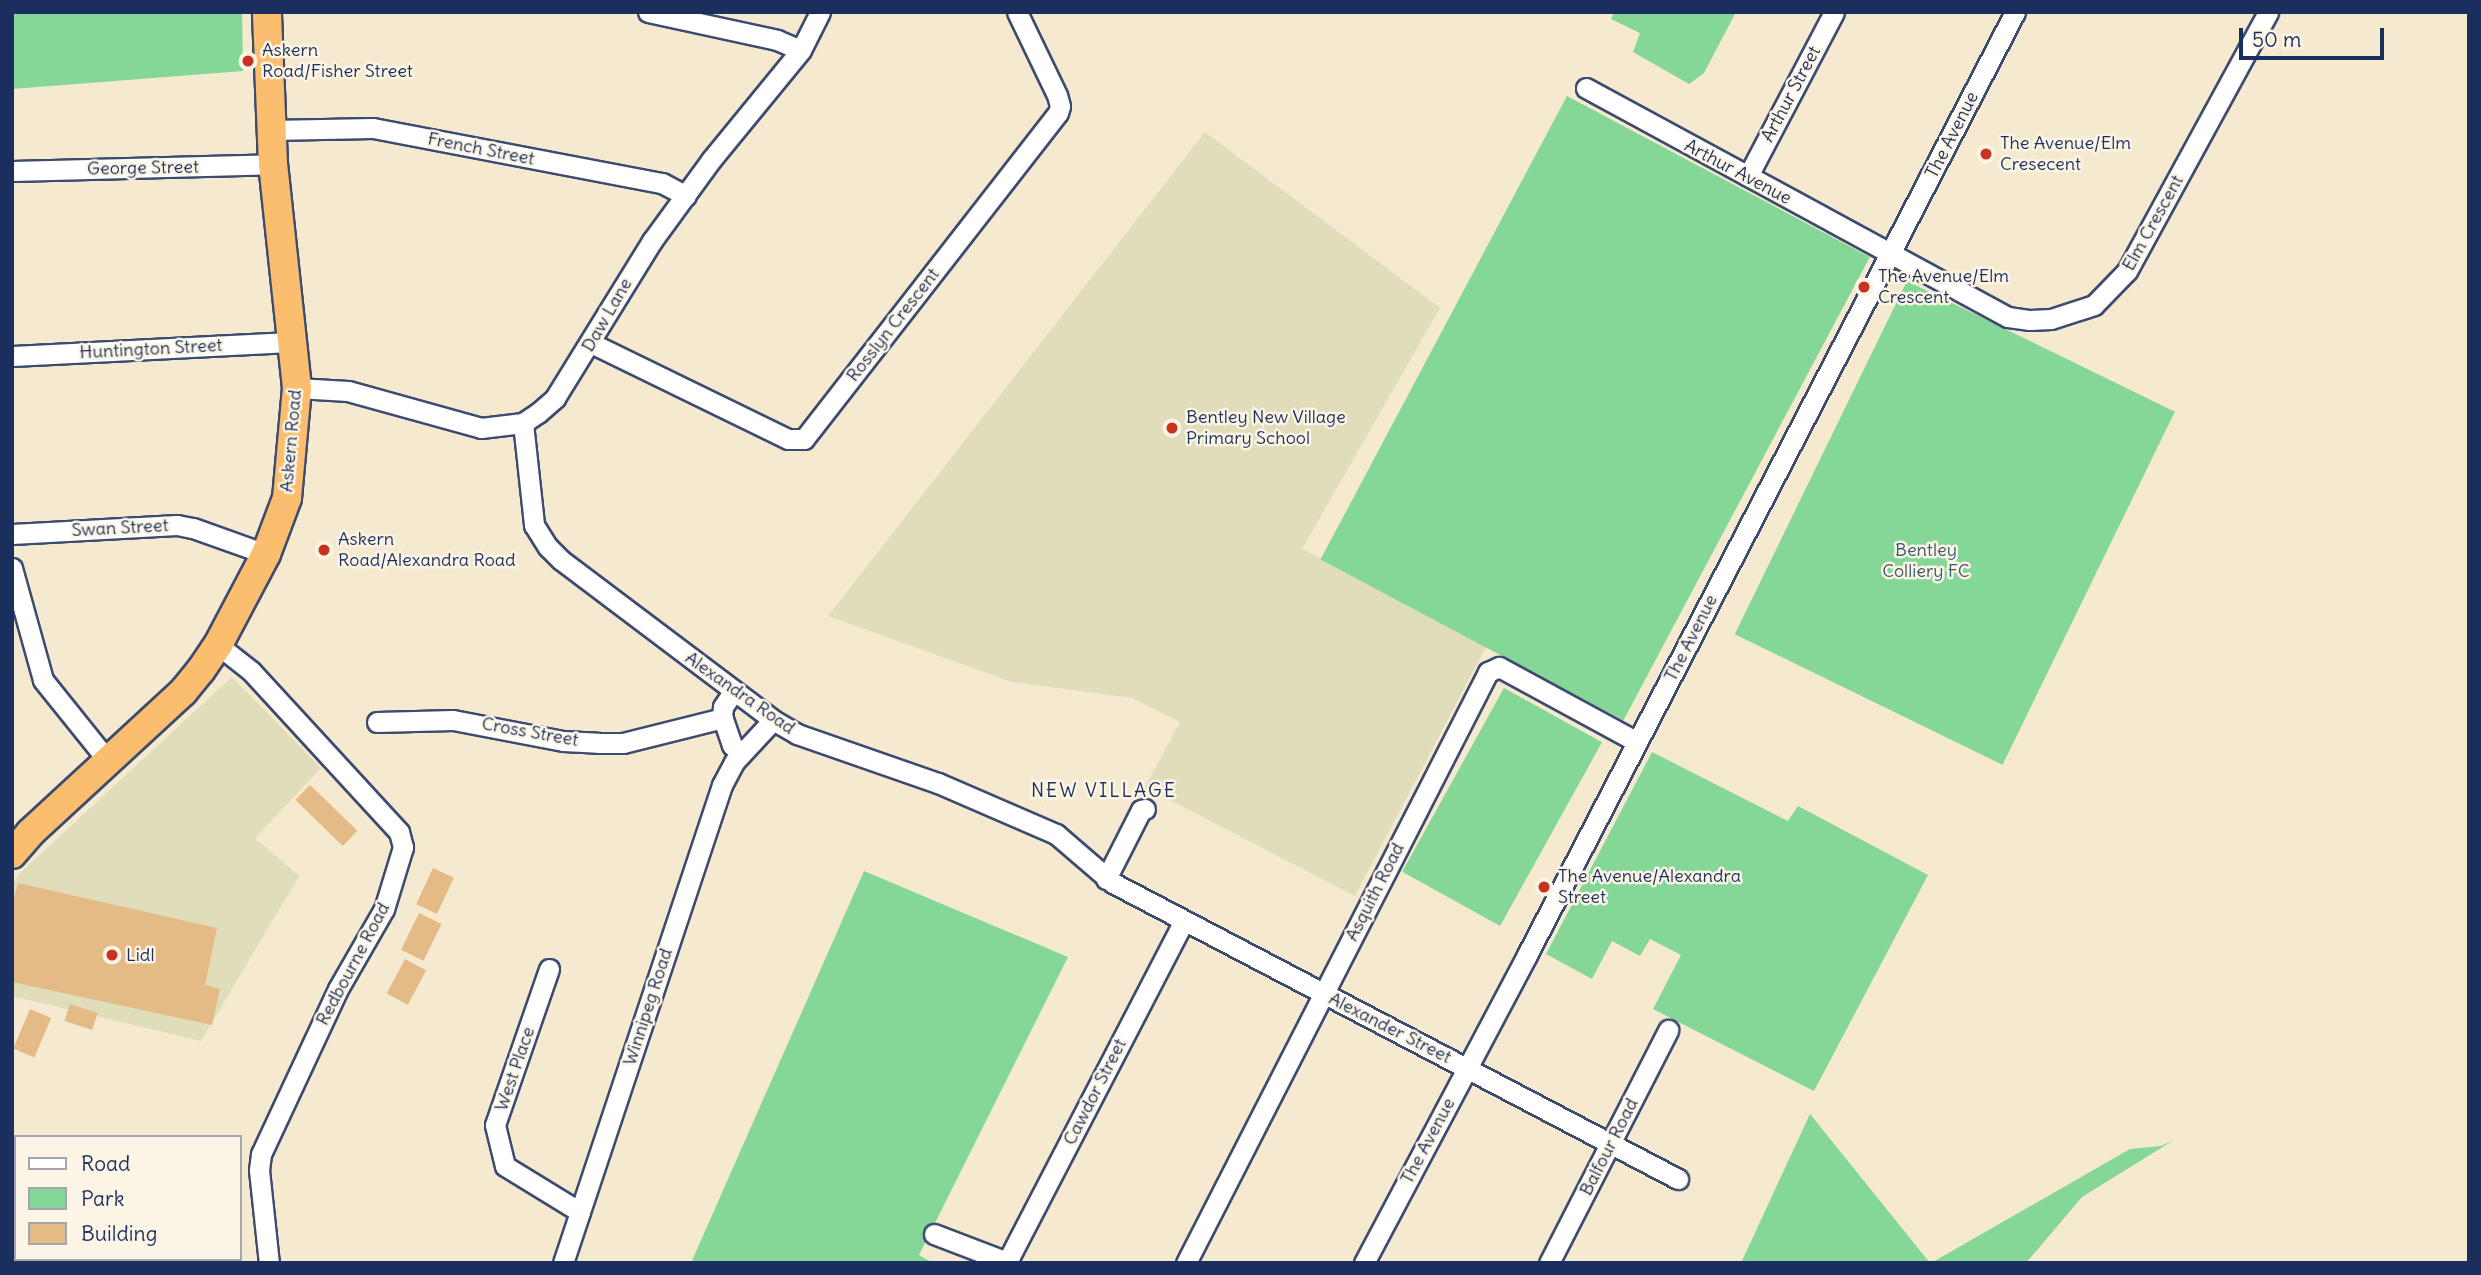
<!DOCTYPE html>
<html>
<head>
<meta charset="utf-8">
<style>
	body { margin:0 }
	#map { position:relative; width:2481px; height:1275px; overflow:hidden; background:#f5e9d0; font-family:Delius,sans-serif }
	div>[style] { position:absolute }
	.built>* { inset:0; background:#e0ddbb }
	.green>* { inset:0; background:#85d798; transform-origin:0 0 }
	.building>* { inset:0; background:#e4bb86; transform-origin:0 0 }
	.roads { filter:drop-shadow(2px 0 #3c4b6f) drop-shadow(-2px 0 #3c4b6f) drop-shadow(0 2px #3c4b6f) drop-shadow(0 -2px #3c4b6f) }
	.minor>* { height:19px; margin:-9.5px; padding:0 9.5px; transform-origin:9.5px; border-radius:9.5px; background:#fff }
	.highway>* { height:28px; margin:-14px; padding:0 14px; transform-origin:14px; border-radius:14px; background:#fbbe6e }
	.dots>* { width:19px; height:19px; translate:-50% -50%; box-sizing:border-box; border:4px solid #fcf5e5; border-radius:50% }
	span { translate:-50% -50%; white-space:nowrap; text-align:center; line-height:1.15; -webkit-text-stroke:5px #fcf5e5; paint-order:stroke }
	.poi-label { font-size:18px; color:#1b2f5e }
	.left { translate:0 -50%; text-align:left }
	.street-label { font-size:18px; color:#1b2f5e }
	.park-label { font-size:18px; color:#36596c }
	.neighbourhood-label { font-size:19px; color:#1b2f5e; letter-spacing:2px }
	.frame { position:absolute; inset:0; border:14px solid #1b2f5e; pointer-events:none }
	.legend { position:absolute; left:14px; top:1135px; width:228px; height:126px; box-sizing:border-box; background:#fcf5e5; border:2px solid #a2a6af; margin:0; padding:9px 12px; list-style:none; font-size:21px; color:#1b2f5e }
	.legend li { display:flex; align-items:center; gap:14px; height:35px }
	.legend b { width:35px; border:2px solid #a2a6af }
	.scale { position:absolute; left:2239px; top:28px; width:145px; height:32px; box-sizing:border-box; border:4px solid #1b2f5e; border-top:0; padding-left:9px; font-size:21px; line-height:24px; white-space:nowrap; color:#1b2f5e; -webkit-text-stroke:5px #fcf5e5; paint-order:stroke }
</style>
</head>
<body>
<div id="map">
	<div class="built">
		<div style="clip-path:polygon(1205px 132px,1440px 308px,1302px 549px,1489px 641px,1355px 896px,1145px 787px,1180px 722px,1132px 698px,1012px 682px,828px 616px)"></div>
		<div style="clip-path:polygon(232px 677px,321px 768px,255px 838px,299px 876px,201px 1041px,12px 996px,12px 885px,21px 872px)"></div>
	</div>
	<div class="green">
		<div style="clip-path:polygon(12px 12px,242px 12px,243px 71px,12px 89px)"></div>
		<div style="clip-path:polygon(1614px 12px,1736px 12px,1704px 73px,1689px 84px,1633px 52px,1640px 33px,1611px 19px)"></div>
		<div style="left:1567px;top:96px;width:343px;height:525px;rotate:28deg"></div>
		<div style="left:1907px;top:281px;width:298px;height:393px;rotate:26deg"></div>
		<div style="left:1504px;top:688px;width:112px;height:210px;rotate:29deg"></div>
		<div style="clip-path:polygon(1652px 752px,1788px 821px,1798px 806px,1928px 875px,1814px 1091px,1653px 1009px,1681px 955px,1650px 939px,1640px 956px,1612px 941px,1592px 979px,1546px 954px)"></div>
		<div style="clip-path:polygon(864px 871px,1068px 957px,919px 1255px,933px 1263px,691px 1263px)"></div>
		<div style="clip-path:polygon(1810px 1114px,1930px 1263px,1741px 1263px)"></div>
		<div style="clip-path:polygon(2174px 1140px,2082px 1197px,2026px 1263px,1931px 1263px,2130px 1149px,2161px 1146px)"></div>
	</div>
	<div class="building">
		<div style="left:310px;top:785px;width:66px;height:21px;rotate:44deg"></div>
		<div style="left:433px;top:868px;width:23px;height:40px;rotate:25deg"></div>
		<div style="clip-path:polygon(18px 883px,217px 928px,205px 985px,220px 989px,212px 1025px,12px 982px,12px 906px)"></div>
		<div style="left:419px;top:913px;width:25px;height:41px;rotate:26deg"></div>
		<div style="left:405px;top:959px;width:24px;height:39px;rotate:28deg"></div>
		<div style="left:70px;top:1004px;width:29px;height:18px;rotate:18deg"></div>
		<div style="left:30px;top:1009px;width:23px;height:43px;rotate:23deg"></div>
	</div>
	<div class="roads">
		<div class="minor">
			<div style="left:648px;top:12px;width:132px;rotate:12.2deg"></div>
			<div style="left:777px;top:40px;width:26px;rotate:23deg"></div>
			<div style="left:1586px;top:88px;width:480px;rotate:28.5deg"></div>
			<div style="left:2008px;top:317px;width:22px;rotate:8deg"></div>
			<div style="left:2030px;top:320px;width:21px;rotate:-3deg"></div>
			<div style="left:2051px;top:319px;width:45px;rotate:-18deg"></div>
			<div style="left:2094px;top:305px;width:47px;rotate:-45.9deg"></div>
			<div style="left:2127px;top:271px;width:295px;rotate:-61.4deg"></div>
			<div style="left:271px;top:130px;width:102px;rotate:-1.1deg"></div>
			<div style="left:373px;top:128px;width:294px;rotate:10.8deg"></div>
			<div style="left:662px;top:183px;width:27px;rotate:28deg"></div>
			<div style="left:12px;top:171px;width:261px;rotate:-1.5deg"></div>
			<div style="left:1748px;top:176px;width:185px;rotate:-62.3deg"></div>
			<div style="left:591px;top:343px;width:219px;rotate:26deg"></div>
			<div style="left:788px;top:439px;width:16px"></div>
			<div style="left:804px;top:439px;width:413px;rotate:-52.1deg"></div>
			<div style="left:1058px;top:113px;width:7px;rotate:-74deg"></div>
			<div style="left:1060px;top:106px;width:11px;rotate:-105deg"></div>
			<div style="left:1057px;top:95px;width:92px;rotate:-115.7deg"></div>
			<div style="left:12px;top:356px;width:279px;rotate:-2.9deg"></div>
			<div style="left:297px;top:388px;width:51px;rotate:3.4deg"></div>
			<div style="left:348px;top:391px;width:138px;rotate:15.5deg"></div>
			<div style="left:481px;top:428px;width:42px;rotate:-6.8deg"></div>
			<div style="left:523px;top:423px;width:18px;rotate:-34deg"></div>
			<div style="left:538px;top:413px;width:23px;rotate:-41deg"></div>
			<div style="left:555px;top:398px;width:185px;rotate:-58.3deg"></div>
			<div style="left:652px;top:241px;width:100px;rotate:-53.9deg"></div>
			<div style="left:711px;top:160px;width:142px;rotate:-50.7deg"></div>
			<div style="left:801px;top:50px;width:42px;rotate:-63.4deg"></div>
			<div style="left:523px;top:423px;width:103px;rotate:83.8deg"></div>
			<div style="left:534px;top:525px;width:26px;rotate:58deg"></div>
			<div style="left:548px;top:547px;width:18px;rotate:45deg"></div>
			<div style="left:561px;top:560px;width:266px;rotate:37deg"></div>
			<div style="left:773px;top:720px;width:28px;rotate:30deg"></div>
			<div style="left:797px;top:734px;width:149px;rotate:19.2deg"></div>
			<div style="left:938px;top:783px;width:129px;rotate:23.4deg"></div>
			<div style="left:1056px;top:834px;width:75px;rotate:40.7deg"></div>
			<div style="left:1113px;top:883px;width:638px;rotate:27.65deg"></div>
			<div style="left:12px;top:534px;width:165px;rotate:-3.1deg"></div>
			<div style="left:177px;top:525px;width:16px;rotate:11deg"></div>
			<div style="left:193px;top:528px;width:77px;rotate:19.6deg"></div>
			<div style="left:12px;top:568px;width:116px;rotate:74.5deg"></div>
			<div style="left:43px;top:680px;width:105px;rotate:51.2deg"></div>
			<div style="left:218px;top:645px;width:42px;rotate:38.2deg"></div>
			<div style="left:251px;top:671px;width:219px;rotate:47.4deg"></div>
			<div style="left:399px;top:832px;width:16px;rotate:75deg"></div>
			<div style="left:403px;top:847px;width:65px;rotate:107deg"></div>
			<div style="left:384px;top:909px;width:92px;rotate:119.9deg"></div>
			<div style="left:338px;top:989px;width:182px;rotate:115deg"></div>
			<div style="left:261px;top:1154px;width:16px;rotate:97deg"></div>
			<div style="left:259px;top:1170px;width:94px;rotate:83.9deg"></div>
			<div style="left:733px;top:692px;width:18px;rotate:124deg"></div>
			<div style="left:723px;top:707px;width:9px;rotate:96deg"></div>
			<div style="left:722px;top:716px;width:31px;rotate:71deg"></div>
			<div style="left:732px;top:745px;width:13px;rotate:45deg"></div>
			<div style="left:377px;top:722px;width:76px;rotate:-1.5deg"></div>
			<div style="left:453px;top:720px;width:112px;rotate:10.8deg"></div>
			<div style="left:563px;top:741px;width:35px;rotate:3deg"></div>
			<div style="left:598px;top:743px;width:25px"></div>
			<div style="left:623px;top:743px;width:103px;rotate:-14deg"></div>
			<div style="left:1106px;top:879px;width:77px;rotate:-63.1deg"></div>
			<div style="left:1141px;top:810px;width:4px;rotate:-14deg"></div>
			<div style="left:549px;top:969px;width:165px;rotate:109.1deg"></div>
			<div style="left:495px;top:1125px;width:42px;rotate:76.3deg"></div>
			<div style="left:505px;top:1166px;width:88px;rotate:31.5deg"></div>
			<div style="left:934px;top:1234px;width:81px;rotate:20.9deg"></div>
			<div style="left:1007px;top:1262px;width:383px;rotate:-62.6deg"></div>
			<div style="left:563px;top:1263px;width:504px;rotate:-71.6deg"></div>
			<div style="left:722px;top:785px;width:26px;rotate:-62deg"></div>
			<div style="left:734px;top:762px;width:57px;rotate:-47.1deg"></div>
			<div style="left:1186px;top:1263px;width:664px;rotate:-62.93deg"></div>
			<div style="left:1488px;top:672px;width:12px;rotate:-24deg"></div>
			<div style="left:1499px;top:667px;width:157px;rotate:28.5deg"></div>
			<div style="left:1364px;top:1263px;width:348px;rotate:-62.1deg"></div>
			<div style="left:1527px;top:955px;width:1062px;rotate:-62.64deg"></div>
			<div style="left:1549px;top:1263px;width:262px;rotate:-62.9deg"></div>
		</div>
		<div class="highway">
			<div style="left:12px;top:854px;width:28px;rotate:-49deg"></div>
			<div style="left:30px;top:833px;width:208px;rotate:-42.7deg"></div>
			<div style="left:183px;top:692px;width:28px;rotate:-51deg"></div>
			<div style="left:201px;top:670px;width:30px;rotate:-56deg"></div>
			<div style="left:218px;top:645px;width:103px;rotate:-62.2deg"></div>
			<div style="left:266px;top:554px;width:60px;rotate:-69.4deg"></div>
			<div style="left:287px;top:498px;width:110px;rotate:-84.8deg"></div>
			<div style="left:297px;top:388px;width:225px;rotate:-96.1deg"></div>
			<div style="left:273px;top:164px;width:152px;rotate:-92.3deg"></div>
		</div>
	</div>
	<div class="dots">
		<div style="left:248px;top:61px;background:#c8321e"></div>
		<div style="left:1986px;top:154px;background:#c8321e"></div>
		<div style="left:1864px;top:287px;background:#c8321e"></div>
		<div style="left:1172px;top:428px;background:#c8321e"></div>
		<div style="left:324px;top:550px;background:#c8321e"></div>
		<div style="left:1544px;top:887px;background:#c8321e"></div>
		<div style="left:112px;top:955px;background:#c8321e"></div>
	</div>
	<div class="poi-label">
		<span class="left" style="left:262px;top:61px">Askern<br>Road/Fisher Street</span>
		<span class="left" style="left:2000px;top:154px">The Avenue/Elm<br>Cresecent</span>
		<span class="left" style="left:1878px;top:287px">The Avenue/Elm<br>Crescent</span>
		<span class="left" style="left:1186px;top:428px">Bentley New Village<br>Primary School</span>
		<span class="left" style="left:338px;top:550px">Askern<br>Road/Alexandra Road</span>
		<span class="left" style="left:1558px;top:887px">The Avenue/Alexandra<br>Street</span>
		<span class="left" style="left:126px;top:955px">Lidl</span>
	</div>
	<div class="street-label">
		<span style="left:1791px;top:94px;rotate:-62deg">Arthur Street</span>
		<span style="left:1952px;top:135px;rotate:-63deg">The Avenue</span>
		<span style="left:481px;top:149px;rotate:11deg">French Street</span>
		<span style="left:143px;top:168px;rotate:-1deg">George Street</span>
		<span style="left:1738px;top:172px;rotate:28deg">Arthur Avenue</span>
		<span style="left:2153px;top:223px;rotate:-61deg">Elm Crescent</span>
		<span style="left:607px;top:315px;rotate:-60deg">Daw Lane</span>
		<span style="left:893px;top:325px;rotate:-52deg">Rosslyn Crescent</span>
		<span style="left:151px;top:349px;rotate:-3deg">Huntington Street</span>
		<span style="left:291px;top:441px;rotate:-85deg">Askern Road</span>
		<span style="left:120px;top:528px;rotate:-3deg">Swan Street</span>
		<span style="left:1691px;top:638px;rotate:-63deg">The Avenue</span>
		<span style="left:740px;top:693px;rotate:35deg">Alexandra Road</span>
		<span style="left:530px;top:732px;rotate:10deg">Cross Street</span>
		<span style="left:1375px;top:892px;rotate:-63deg">Asquith Road</span>
		<span style="left:353px;top:964px;rotate:-62deg">Redbourne Road</span>
		<span style="left:648px;top:1007px;rotate:-72deg">Winnipeg Road</span>
		<span style="left:1390px;top:1028px;rotate:27deg">Alexander Street</span>
		<span style="left:515px;top:1069px;rotate:-71deg">West Place</span>
		<span style="left:1095px;top:1092px;rotate:-63deg">Cawdor Street</span>
		<span style="left:1428px;top:1141px;rotate:-62deg">The Avenue</span>
		<span style="left:1609px;top:1147px;rotate:-63deg">Balfour Road</span>
	</div>
	<div class="park-label">
		<span style="left:1926px;top:561px">Bentley<br>Colliery FC</span>
	</div>
	<div class="neighbourhood-label">
		<span style="left:1104px;top:791px">NEW VILLAGE</span>
	</div>
	<div class="frame"></div>
	<ul class="legend">
	<li><b style="height:9px;background:#fff"></b>Road</li>
	<li><b style="height:19px;background:#85d798"></b>Park</li>
	<li><b style="height:19px;background:#e4bb86"></b>Building</li>
	</ul>
	<div class="scale">50 m</div>
</div>
</body>
</html>
